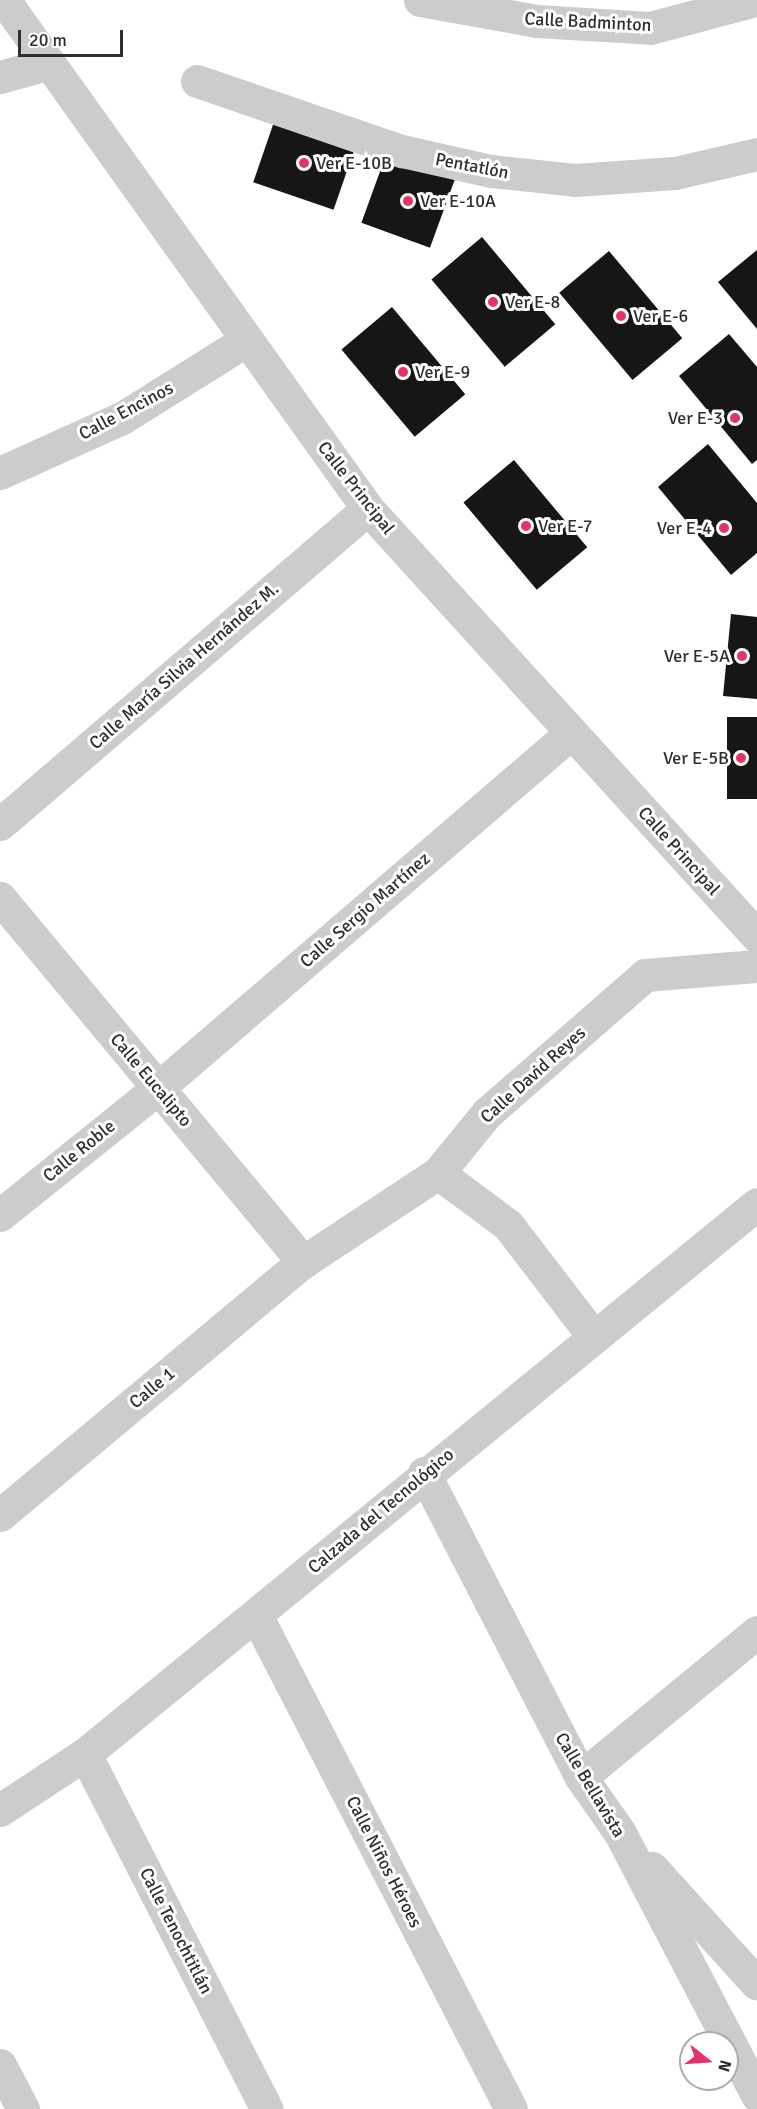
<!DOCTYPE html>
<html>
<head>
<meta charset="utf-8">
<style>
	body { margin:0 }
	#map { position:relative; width:757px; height:2109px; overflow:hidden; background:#fff; font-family:Signika,sans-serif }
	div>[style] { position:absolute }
	.building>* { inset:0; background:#161616; transform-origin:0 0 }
	.minor>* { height:33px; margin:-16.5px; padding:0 16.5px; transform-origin:16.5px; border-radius:16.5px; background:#ccc }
	.tertiary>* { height:33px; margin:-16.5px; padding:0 16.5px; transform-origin:16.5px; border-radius:16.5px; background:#ccc }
	.dots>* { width:16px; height:16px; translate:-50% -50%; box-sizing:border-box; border:3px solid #fff; border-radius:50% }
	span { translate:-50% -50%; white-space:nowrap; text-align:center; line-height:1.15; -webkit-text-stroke:6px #fff; paint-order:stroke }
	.street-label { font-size:18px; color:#2f2f2f }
	.poi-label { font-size:18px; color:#2f2f2f }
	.left { translate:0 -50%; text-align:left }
	.right { translate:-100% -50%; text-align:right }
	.north { position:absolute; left:679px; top:2031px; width:60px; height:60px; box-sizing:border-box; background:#fff; border:2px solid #acacac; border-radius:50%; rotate:107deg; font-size:16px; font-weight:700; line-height:24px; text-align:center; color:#2f2f2f }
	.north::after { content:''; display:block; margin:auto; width:21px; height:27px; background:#e43365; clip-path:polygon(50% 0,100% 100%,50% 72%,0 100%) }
	.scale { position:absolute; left:18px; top:30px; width:105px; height:27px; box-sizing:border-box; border:3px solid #2f2f2f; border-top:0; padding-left:8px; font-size:18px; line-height:21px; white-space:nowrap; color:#2f2f2f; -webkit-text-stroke:4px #fff; paint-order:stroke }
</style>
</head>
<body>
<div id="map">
	<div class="building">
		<div style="left:276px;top:116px;width:85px;height:70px;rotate:19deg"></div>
		<div style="left:386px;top:155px;width:73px;height:72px;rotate:20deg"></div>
		<div style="left:482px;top:237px;width:114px;height:66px;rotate:50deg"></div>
		<div style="clip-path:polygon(757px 250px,757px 329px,718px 282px)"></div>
		<div style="left:609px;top:251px;width:114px;height:65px;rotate:50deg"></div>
		<div style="left:392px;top:307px;width:114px;height:66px;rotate:50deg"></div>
		<div style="clip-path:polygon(729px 334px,757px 367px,757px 460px,752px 464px,679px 376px)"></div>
		<div style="clip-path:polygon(708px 444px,757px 503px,757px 553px,731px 575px,658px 487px)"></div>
		<div style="left:514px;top:460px;width:114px;height:66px;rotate:50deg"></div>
		<div style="clip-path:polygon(731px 614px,757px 617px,757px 699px,723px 696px)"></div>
		<div style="left:727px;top:717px;width:30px;height:82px"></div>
	</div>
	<div class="minor">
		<div style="left:4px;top:0;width:626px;rotate:54.43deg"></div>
		<div style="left:368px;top:509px;width:578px;rotate:47.67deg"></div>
		<div style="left:420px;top:0;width:119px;rotate:10.2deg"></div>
		<div style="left:537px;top:21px;width:113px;rotate:3.5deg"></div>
		<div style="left:650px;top:28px;width:109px;rotate:-14.9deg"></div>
		<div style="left:0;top:77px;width:49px;rotate:-15.5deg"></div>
		<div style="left:197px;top:81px;width:217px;rotate:18.9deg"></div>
		<div style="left:402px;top:151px;width:91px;rotate:12.7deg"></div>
		<div style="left:491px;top:171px;width:84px;rotate:6.1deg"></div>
		<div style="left:575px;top:180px;width:100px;rotate:-4deg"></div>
		<div style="left:675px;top:173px;width:84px;rotate:-13deg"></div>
		<div style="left:0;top:473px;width:134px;rotate:-24.3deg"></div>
		<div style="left:122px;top:418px;width:147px;rotate:-32deg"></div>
		<div style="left:0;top:824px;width:484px;rotate:-40.6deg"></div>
		<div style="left:0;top:898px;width:474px;rotate:50.2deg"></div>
		<div style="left:438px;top:1173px;width:87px;rotate:36.6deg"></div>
		<div style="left:508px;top:1225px;width:141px;rotate:52.5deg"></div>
		<div style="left:0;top:1215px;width:203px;rotate:-38.8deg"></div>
		<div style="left:158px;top:1088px;width:545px;rotate:-40.68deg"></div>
		<div style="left:424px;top:1473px;width:342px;rotate:62.7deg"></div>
		<div style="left:581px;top:1777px;width:68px;rotate:55.1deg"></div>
		<div style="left:620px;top:1833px;width:296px;rotate:62.4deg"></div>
		<div style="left:0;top:1515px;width:395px;rotate:-39.9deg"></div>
		<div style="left:303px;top:1262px;width:162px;rotate:-33.4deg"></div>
		<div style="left:438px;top:1173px;width:77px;rotate:-50.8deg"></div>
		<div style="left:487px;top:1113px;width:210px;rotate:-41.1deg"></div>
		<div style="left:645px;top:975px;width:112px;rotate:-4.6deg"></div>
		<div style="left:256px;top:1615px;width:556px;rotate:62.7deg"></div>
		<div style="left:85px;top:1754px;width:399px;rotate:62.9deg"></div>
		<div style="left:581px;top:1777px;width:228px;rotate:-39.5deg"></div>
		<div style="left:652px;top:1868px;width:156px;rotate:47.8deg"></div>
		<div style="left:0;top:2065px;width:50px;rotate:62.4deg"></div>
	</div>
	<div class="tertiary">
		<div style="left:0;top:1810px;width:102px;rotate:-33.4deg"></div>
		<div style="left:85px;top:1754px;width:868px;rotate:-39.3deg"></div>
	</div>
	<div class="dots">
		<div style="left:304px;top:163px;background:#e43365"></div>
		<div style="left:408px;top:201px;background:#e43365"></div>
		<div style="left:493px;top:302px;background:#e43365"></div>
		<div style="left:621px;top:316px;background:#e43365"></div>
		<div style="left:403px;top:372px;background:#e43365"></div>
		<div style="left:735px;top:418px;background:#e43365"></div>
		<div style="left:526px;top:526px;background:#e43365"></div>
		<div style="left:724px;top:528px;background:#e43365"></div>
		<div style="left:742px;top:656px;background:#e43365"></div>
		<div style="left:741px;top:758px;background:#e43365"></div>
	</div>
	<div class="street-label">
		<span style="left:588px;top:22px;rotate:3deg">Calle Badminton</span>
		<span style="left:472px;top:166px;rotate:11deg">Pentatlón</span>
		<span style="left:126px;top:411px;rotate:-28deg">Calle Encinos</span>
		<span style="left:356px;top:488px;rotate:52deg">Calle Principal</span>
		<span style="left:184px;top:666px;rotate:-41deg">Calle María Silvia Hernández M.</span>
		<span style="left:679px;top:851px;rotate:48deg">Calle Principal</span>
		<span style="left:365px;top:910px;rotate:-41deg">Calle Sergio Martínez</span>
		<span style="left:533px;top:1075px;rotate:-42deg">Calle David Reyes</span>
		<span style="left:151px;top:1080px;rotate:50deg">Calle Eucalipto</span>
		<span style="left:79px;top:1151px;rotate:-39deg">Calle Roble</span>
		<span style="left:152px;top:1388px;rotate:-40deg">Calle 1</span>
		<span style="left:381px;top:1511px;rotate:-40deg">Calzada del Tecnológico</span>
		<span style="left:590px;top:1785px;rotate:59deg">Calle Bellavista</span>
		<span style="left:384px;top:1862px;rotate:63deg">Calle Niños Héroes</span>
		<span style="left:176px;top:1931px;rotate:63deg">Calle Tenochtitlán</span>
	</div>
	<div class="poi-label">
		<span class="left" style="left:316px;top:163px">Ver E-10B</span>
		<span class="left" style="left:420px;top:201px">Ver E-10A</span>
		<span class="left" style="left:505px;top:302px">Ver E-8</span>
		<span class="left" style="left:633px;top:316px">Ver E-6</span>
		<span class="left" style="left:415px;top:372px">Ver E-9</span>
		<span class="right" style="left:723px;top:418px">Ver E-3</span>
		<span class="left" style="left:538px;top:526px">Ver E-7</span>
		<span class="right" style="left:712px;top:528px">Ver E-4</span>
		<span class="right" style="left:730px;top:656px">Ver E-5A</span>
		<span class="right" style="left:729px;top:758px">Ver E-5B</span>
	</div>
	<div class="north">N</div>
	<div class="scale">20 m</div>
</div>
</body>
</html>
